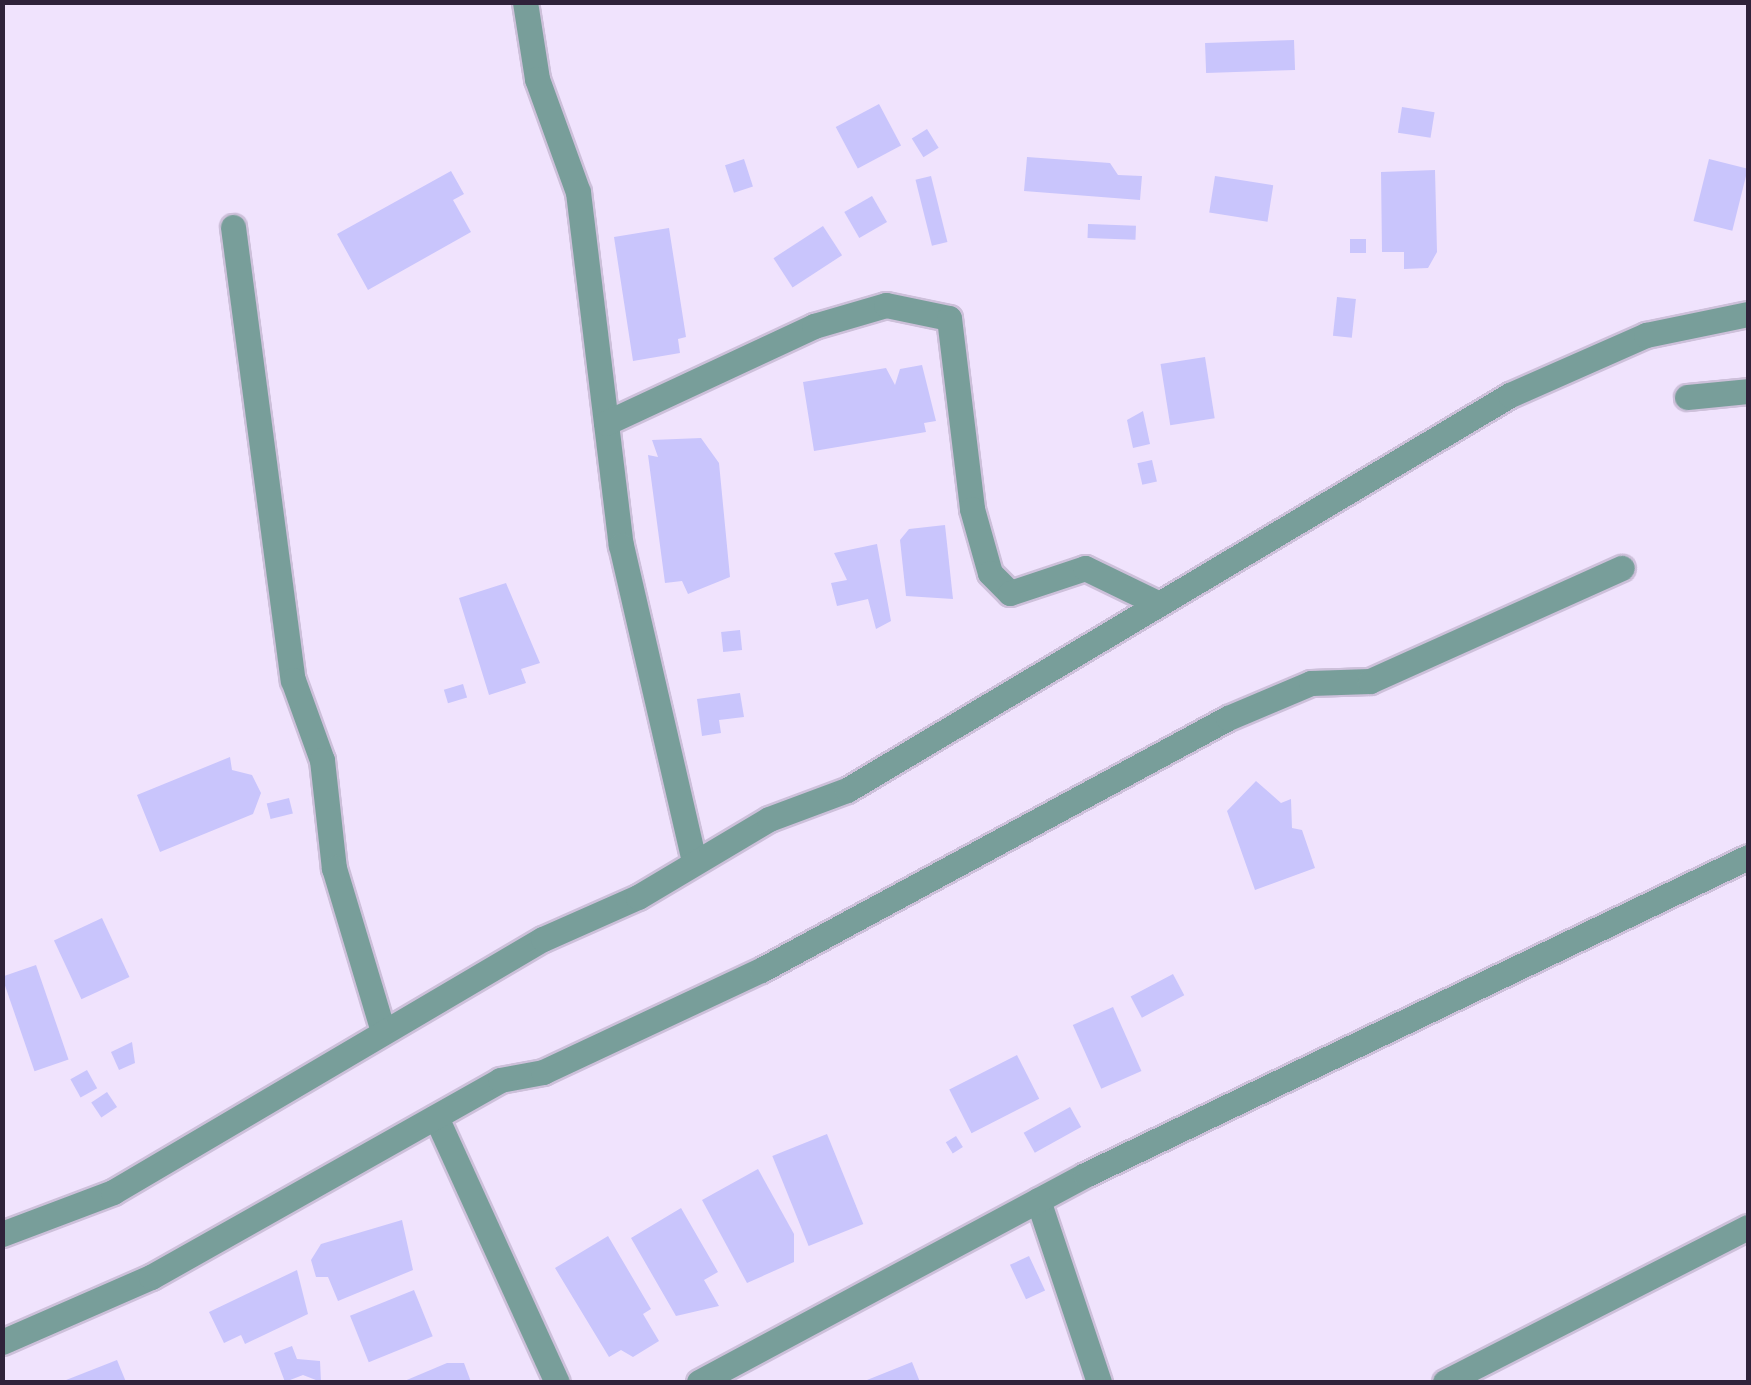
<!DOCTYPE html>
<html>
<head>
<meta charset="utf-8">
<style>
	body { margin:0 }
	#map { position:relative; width:1751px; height:1385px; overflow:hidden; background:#f0e3fd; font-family:"Libre Baskerville",serif }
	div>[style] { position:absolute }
	.building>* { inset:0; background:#c9c5fc; transform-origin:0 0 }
	.roads { filter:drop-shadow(2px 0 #cdc0da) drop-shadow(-2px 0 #cdc0da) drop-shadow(0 2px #cdc0da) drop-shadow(0 -2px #cdc0da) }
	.minor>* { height:25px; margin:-12.5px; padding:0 12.5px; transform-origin:12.5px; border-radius:12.5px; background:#789e9a }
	span { translate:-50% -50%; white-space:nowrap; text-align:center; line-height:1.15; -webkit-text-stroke:9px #f6f6f6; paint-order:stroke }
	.frame { position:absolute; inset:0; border:5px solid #2f223a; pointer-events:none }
</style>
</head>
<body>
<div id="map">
	<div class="building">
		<div style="left:1294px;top:40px;width:30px;height:89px;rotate:88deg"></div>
		<div style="left:879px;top:104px;width:47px;height:49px;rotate:62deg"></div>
		<div style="left:1402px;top:107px;width:33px;height:26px;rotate:9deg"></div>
		<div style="left:927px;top:129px;width:22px;height:18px;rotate:58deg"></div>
		<div style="clip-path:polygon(1027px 157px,1110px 163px,1118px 175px,1142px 176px,1140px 200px,1024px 191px)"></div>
		<div style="left:744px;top:159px;width:29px;height:20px;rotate:72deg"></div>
		<div style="left:1709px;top:159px;width:40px;height:64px;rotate:14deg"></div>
		<div style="clip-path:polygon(1435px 170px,1437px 252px,1428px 268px,1404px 269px,1404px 252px,1382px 252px,1381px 172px)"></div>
		<div style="clip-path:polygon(451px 171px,464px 194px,453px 200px,471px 232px,368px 290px,337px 234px)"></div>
		<div style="left:931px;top:176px;width:68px;height:16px;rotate:76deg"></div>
		<div style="left:1215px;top:176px;width:59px;height:37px;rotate:9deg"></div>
		<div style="left:872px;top:196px;width:30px;height:32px;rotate:60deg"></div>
		<div style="left:1088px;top:224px;width:48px;height:14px;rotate:2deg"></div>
		<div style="left:823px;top:226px;width:35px;height:59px;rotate:57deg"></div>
		<div style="clip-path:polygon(669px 228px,686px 337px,678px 339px,680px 353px,633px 361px,614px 237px)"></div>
		<div style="left:1350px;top:239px;width:16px;height:14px"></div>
		<div style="left:1337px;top:297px;width:19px;height:39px;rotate:6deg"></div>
		<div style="left:1205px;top:357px;width:62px;height:45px;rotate:81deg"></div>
		<div style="clip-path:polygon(922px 365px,936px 421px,924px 423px,926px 432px,814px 451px,803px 382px,886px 368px,895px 385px,900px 369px)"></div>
		<div style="clip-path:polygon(1143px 411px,1150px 444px,1133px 448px,1127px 420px)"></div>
		<div style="clip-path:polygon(701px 438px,719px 463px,730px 577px,688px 594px,682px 581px,665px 583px,648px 455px,658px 457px,652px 440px)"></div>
		<div style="left:1152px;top:460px;width:22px;height:15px;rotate:77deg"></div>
		<div style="clip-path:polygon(945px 525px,953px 599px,906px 596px,900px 540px,909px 529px)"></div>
		<div style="clip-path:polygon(877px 544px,891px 621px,876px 629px,868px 599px,837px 606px,831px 583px,847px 580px,834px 553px)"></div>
		<div style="clip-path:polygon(506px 583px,540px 663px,521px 669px,526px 683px,489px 695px,459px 598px)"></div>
		<div style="left:740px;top:630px;width:20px;height:19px;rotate:84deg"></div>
		<div style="left:463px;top:684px;width:14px;height:20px;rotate:73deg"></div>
		<div style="clip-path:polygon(740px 693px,744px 717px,719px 720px,721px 733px,702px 736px,697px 699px)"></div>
		<div style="clip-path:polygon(230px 757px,232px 770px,252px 775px,261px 793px,253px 814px,160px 852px,137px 795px)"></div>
		<div style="clip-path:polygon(1256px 781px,1281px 803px,1291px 799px,1292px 828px,1302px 830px,1315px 868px,1255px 890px,1227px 811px)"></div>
		<div style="left:289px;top:798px;width:16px;height:23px;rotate:76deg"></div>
		<div style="left:102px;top:918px;width:65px;height:53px;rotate:65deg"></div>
		<div style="left:36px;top:965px;width:100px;height:36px;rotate:71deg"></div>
		<div style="left:1173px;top:974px;width:24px;height:48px;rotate:62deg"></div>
		<div style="left:1113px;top:1007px;width:70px;height:44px;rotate:66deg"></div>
		<div style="clip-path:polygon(132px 1042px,135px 1063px,119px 1070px,111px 1052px)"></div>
		<div style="left:1017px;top:1055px;width:49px;height:76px;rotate:63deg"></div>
		<div style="left:87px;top:1070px;width:21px;height:19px;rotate:61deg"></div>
		<div style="left:107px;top:1092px;width:18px;height:19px;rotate:56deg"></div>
		<div style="left:1070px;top:1107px;width:23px;height:53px;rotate:61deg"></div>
		<div style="left:827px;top:1134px;width:97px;height:59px;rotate:68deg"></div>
		<div style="left:956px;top:1136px;width:13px;height:12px;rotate:58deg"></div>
		<div style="clip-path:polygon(758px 1169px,794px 1234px,794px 1262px,747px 1283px,702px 1200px)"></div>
		<div style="clip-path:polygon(681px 1208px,718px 1272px,704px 1280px,719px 1306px,676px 1316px,631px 1238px)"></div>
		<div style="clip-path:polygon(402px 1220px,413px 1270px,338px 1301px,328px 1277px,316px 1277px,311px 1260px,321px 1244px)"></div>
		<div style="clip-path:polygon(608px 1236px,651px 1309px,643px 1314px,659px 1341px,633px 1357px,621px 1350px,609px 1357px,555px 1268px)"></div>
		<div style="left:1029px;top:1256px;width:38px;height:21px;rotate:65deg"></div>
		<div style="clip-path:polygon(297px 1270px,308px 1314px,245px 1344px,241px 1335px,224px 1343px,209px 1312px)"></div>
		<div style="left:414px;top:1290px;width:50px;height:69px;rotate:68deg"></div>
		<div style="clip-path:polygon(292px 1346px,297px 1359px,320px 1361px,321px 1382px,303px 1375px,285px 1382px,274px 1353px)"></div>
		<div style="clip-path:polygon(117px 1360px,126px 1382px,61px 1382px)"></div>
		<div style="clip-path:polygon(912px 1362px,920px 1382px,862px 1382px)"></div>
		<div style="clip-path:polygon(447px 1363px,464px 1363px,471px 1382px,402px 1382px)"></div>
	</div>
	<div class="roads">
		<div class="minor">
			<div style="left:525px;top:2px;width:78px;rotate:81.1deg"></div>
			<div style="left:537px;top:79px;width:120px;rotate:70.1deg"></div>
			<div style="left:578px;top:192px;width:356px;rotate:83.1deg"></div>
			<div style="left:621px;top:545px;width:324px;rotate:77deg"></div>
			<div style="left:233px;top:227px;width:457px;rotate:82.5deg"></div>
			<div style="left:293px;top:680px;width:85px;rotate:70.1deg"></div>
			<div style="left:322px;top:760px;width:109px;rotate:83.7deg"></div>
			<div style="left:334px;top:868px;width:170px;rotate:73.3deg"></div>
			<div style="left:1687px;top:397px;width:61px;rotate:-5.6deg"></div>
			<div style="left:606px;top:423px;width:230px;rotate:-25deg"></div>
			<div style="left:814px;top:326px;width:75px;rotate:-16.3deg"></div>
			<div style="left:886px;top:305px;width:64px;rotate:11.7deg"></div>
			<div style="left:949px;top:318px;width:192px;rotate:83.1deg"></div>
			<div style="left:972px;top:509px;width:66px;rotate:74.3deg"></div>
			<div style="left:990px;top:573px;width:28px;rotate:45deg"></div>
			<div style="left:1010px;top:593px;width:79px;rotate:-18.4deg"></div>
			<div style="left:1085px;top:568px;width:82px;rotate:25.9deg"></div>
			<div style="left:436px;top:1117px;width:291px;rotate:65.5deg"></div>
			<div style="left:1038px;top:1200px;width:192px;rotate:71.5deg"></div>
			<div style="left:2px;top:1234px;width:119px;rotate:-20.7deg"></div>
			<div style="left:113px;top:1192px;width:499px;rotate:-30.5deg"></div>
			<div style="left:543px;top:939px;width:104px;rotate:-23.9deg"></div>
			<div style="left:638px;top:897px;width:152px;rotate:-30.8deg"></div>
			<div style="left:769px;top:819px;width:83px;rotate:-20.4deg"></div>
			<div style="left:847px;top:790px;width:772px;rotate:-30.79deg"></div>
			<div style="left:1510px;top:395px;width:149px;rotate:-23.8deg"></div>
			<div style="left:1646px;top:335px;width:104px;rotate:-11.6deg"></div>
			<div style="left:2px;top:1342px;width:163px;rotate:-23.6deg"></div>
			<div style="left:151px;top:1277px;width:401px;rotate:-29.4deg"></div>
			<div style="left:500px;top:1080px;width:44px;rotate:-10.5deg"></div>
			<div style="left:543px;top:1072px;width:241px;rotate:-25.1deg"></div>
			<div style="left:761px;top:970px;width:531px;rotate:-28.35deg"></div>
			<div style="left:1228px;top:718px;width:90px;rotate:-22.9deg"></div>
			<div style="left:1311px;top:683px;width:59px;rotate:-1.9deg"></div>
			<div style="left:1370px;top:681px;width:276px;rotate:-24.2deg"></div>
			<div style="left:699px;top:1382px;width:438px;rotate:-28.2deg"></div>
			<div style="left:1085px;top:1175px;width:735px;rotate:-25.62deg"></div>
			<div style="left:1445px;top:1382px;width:340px;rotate:-27.1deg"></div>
		</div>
	</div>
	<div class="frame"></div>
</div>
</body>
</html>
